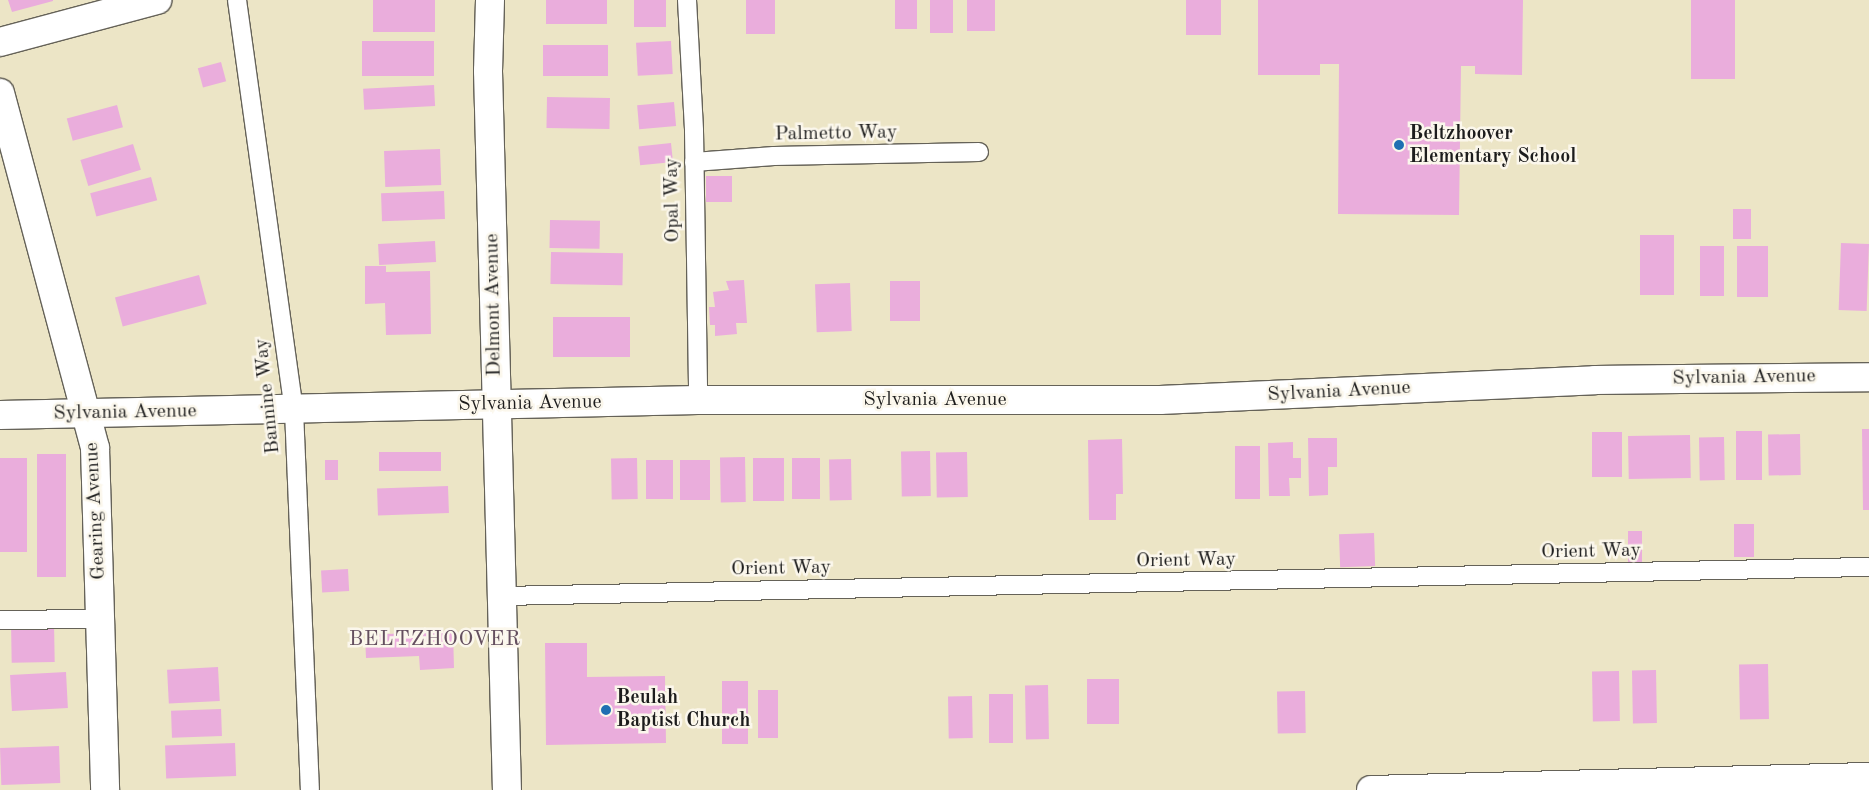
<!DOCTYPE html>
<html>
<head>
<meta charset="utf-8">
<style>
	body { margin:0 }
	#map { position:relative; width:1869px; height:790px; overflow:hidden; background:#ece5c6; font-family:"Old Standard TT",serif }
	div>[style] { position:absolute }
	.building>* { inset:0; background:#eaaddc; transform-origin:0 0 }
	.roads { filter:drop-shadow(1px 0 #656258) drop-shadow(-1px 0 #656258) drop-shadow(0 1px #656258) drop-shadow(0 -1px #656258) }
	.service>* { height:18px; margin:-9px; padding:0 9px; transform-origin:9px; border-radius:9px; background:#fff }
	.minor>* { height:28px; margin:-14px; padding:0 14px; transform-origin:14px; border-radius:14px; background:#fff }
	.dots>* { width:14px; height:14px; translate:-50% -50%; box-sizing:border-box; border:2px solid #fbf7ec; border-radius:50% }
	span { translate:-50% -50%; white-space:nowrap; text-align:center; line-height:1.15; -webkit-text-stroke:5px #fbf7ec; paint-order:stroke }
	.street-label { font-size:20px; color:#1c1c1c }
	.poi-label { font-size:20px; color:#1c1c1c; font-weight:700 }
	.left { translate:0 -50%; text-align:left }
	.neighbourhood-label { font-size:21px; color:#644f5f; letter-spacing:1px }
</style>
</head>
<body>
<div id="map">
	<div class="building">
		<div style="clip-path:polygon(8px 0,53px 0,53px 1px,12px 12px)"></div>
		<div style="left:373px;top:0;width:62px;height:32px"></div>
		<div style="left:546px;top:0;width:61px;height:24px"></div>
		<div style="left:634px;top:0;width:32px;height:27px"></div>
		<div style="left:746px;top:0;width:29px;height:34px"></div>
		<div style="left:895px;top:0;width:22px;height:29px"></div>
		<div style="left:930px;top:0;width:23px;height:33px"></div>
		<div style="left:967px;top:0;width:28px;height:31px"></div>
		<div style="left:1186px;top:0;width:35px;height:35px"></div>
		<div style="clip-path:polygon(1258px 0,1523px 0,1522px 75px,1475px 74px,1475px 66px,1461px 66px,1459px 215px,1338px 214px,1339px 64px,1320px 64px,1320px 75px,1258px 75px)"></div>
		<div style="left:1691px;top:0;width:44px;height:79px"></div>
		<div style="left:434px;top:41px;width:35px;height:72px;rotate:90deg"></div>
		<div style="left:671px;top:41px;width:33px;height:35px;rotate:87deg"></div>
		<div style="left:543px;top:45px;width:65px;height:31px"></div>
		<div style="left:221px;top:62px;width:20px;height:24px;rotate:75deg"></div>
		<div style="left:434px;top:85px;width:21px;height:71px;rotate:87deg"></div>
		<div style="left:547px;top:97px;width:63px;height:31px;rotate:1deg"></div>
		<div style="left:674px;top:102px;width:24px;height:37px;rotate:85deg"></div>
		<div style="left:117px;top:105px;width:23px;height:52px;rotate:75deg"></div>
		<div style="left:671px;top:143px;width:19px;height:33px;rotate:84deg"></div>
		<div style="left:133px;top:144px;width:27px;height:55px;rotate:73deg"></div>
		<div style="left:440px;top:149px;width:36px;height:56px;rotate:88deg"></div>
		<div style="left:706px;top:176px;width:26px;height:26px"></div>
		<div style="left:151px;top:177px;width:24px;height:63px;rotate:75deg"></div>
		<div style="left:444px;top:191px;width:28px;height:63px;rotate:88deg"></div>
		<div style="left:1733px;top:209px;width:18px;height:30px"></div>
		<div style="left:550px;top:220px;width:50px;height:28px;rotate:1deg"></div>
		<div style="left:1640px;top:235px;width:34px;height:60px"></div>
		<div style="left:435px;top:241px;width:21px;height:57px;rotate:87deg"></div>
		<div style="left:1841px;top:243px;width:28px;height:67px;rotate:2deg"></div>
		<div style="left:1700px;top:246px;width:24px;height:50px"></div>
		<div style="left:1737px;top:246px;width:31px;height:51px"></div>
		<div style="left:551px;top:252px;width:72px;height:32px;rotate:1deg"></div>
		<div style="clip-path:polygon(365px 266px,386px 266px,386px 272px,430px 271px,431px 334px,386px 335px,385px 303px,365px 304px)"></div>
		<div style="left:199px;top:275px;width:30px;height:87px;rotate:75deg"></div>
		<div style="clip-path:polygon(744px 280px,747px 323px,736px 323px,737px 334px,715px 336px,715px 325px,710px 325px,709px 307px,715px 307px,713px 292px,729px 290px,726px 281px)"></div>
		<div style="left:890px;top:281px;width:30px;height:40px"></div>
		<div style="left:850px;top:283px;width:48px;height:35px;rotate:88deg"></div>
		<div style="left:553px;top:317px;width:77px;height:40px"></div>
		<div style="clip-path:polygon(1862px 429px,1869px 429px,1869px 510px,1863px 510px)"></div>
		<div style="left:1736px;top:431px;width:26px;height:49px"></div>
		<div style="left:1592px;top:432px;width:30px;height:45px"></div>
		<div style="left:1800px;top:434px;width:41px;height:32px;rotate:89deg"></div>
		<div style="left:1690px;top:435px;width:43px;height:62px;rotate:89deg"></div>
		<div style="left:1724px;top:437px;width:43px;height:25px;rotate:89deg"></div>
		<div style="clip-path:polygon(1308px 438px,1337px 438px,1337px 467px,1328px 467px,1328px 495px,1309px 496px)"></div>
		<div style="clip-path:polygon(1122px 439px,1123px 494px,1116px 494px,1116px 520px,1089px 520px,1088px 440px)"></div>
		<div style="clip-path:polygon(1293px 442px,1293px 458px,1301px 458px,1301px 478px,1289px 478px,1290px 496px,1269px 496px,1268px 443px)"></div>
		<div style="left:1235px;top:446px;width:25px;height:53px"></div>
		<div style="left:930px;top:451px;width:45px;height:29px;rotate:89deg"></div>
		<div style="left:441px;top:452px;width:19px;height:62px;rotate:90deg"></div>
		<div style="left:967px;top:452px;width:45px;height:31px;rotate:89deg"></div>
		<div style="left:37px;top:454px;width:29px;height:123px"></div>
		<div style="left:745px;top:457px;width:45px;height:25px;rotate:89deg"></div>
		<div style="left:0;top:458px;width:27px;height:94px"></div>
		<div style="left:637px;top:458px;width:41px;height:26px;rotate:89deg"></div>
		<div style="left:753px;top:458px;width:31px;height:43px"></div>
		<div style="left:792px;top:458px;width:28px;height:41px"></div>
		<div style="left:851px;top:459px;width:41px;height:22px;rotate:89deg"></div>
		<div style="left:325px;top:460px;width:13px;height:20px"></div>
		<div style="left:673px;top:460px;width:39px;height:27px;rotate:90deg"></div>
		<div style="left:680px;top:460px;width:30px;height:40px"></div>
		<div style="left:448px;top:486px;width:27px;height:71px;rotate:88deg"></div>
		<div style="left:1754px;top:524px;width:33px;height:20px;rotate:90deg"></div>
		<div style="left:1628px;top:531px;width:14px;height:33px"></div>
		<div style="left:1374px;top:533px;width:33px;height:35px;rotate:88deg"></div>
		<div style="left:348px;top:569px;width:22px;height:27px;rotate:87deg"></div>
		<div style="left:54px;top:622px;width:40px;height:43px;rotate:89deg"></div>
		<div style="clip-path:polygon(453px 631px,454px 668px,420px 670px,419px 656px,366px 658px,365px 635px)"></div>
		<div style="clip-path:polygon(545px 643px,587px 643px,587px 677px,665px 676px,666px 743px,546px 745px)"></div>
		<div style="left:1768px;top:664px;width:55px;height:29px;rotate:89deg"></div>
		<div style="left:218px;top:667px;width:34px;height:51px;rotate:87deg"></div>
		<div style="left:1656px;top:670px;width:53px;height:24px;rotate:89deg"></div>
		<div style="left:1619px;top:671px;width:50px;height:27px;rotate:89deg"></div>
		<div style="left:66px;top:672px;width:36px;height:56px;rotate:87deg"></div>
		<div style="left:1087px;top:679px;width:32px;height:45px"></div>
		<div style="left:722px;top:681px;width:26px;height:63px"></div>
		<div style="left:1048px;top:685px;width:54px;height:23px;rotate:89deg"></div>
		<div style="left:758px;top:690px;width:20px;height:48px"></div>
		<div style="left:1305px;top:691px;width:42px;height:28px;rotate:89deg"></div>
		<div style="left:989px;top:694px;width:24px;height:49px"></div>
		<div style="left:972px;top:696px;width:42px;height:24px;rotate:89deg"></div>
		<div style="left:221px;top:709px;width:27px;height:50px;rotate:88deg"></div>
		<div style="left:235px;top:743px;width:33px;height:70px;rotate:88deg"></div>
		<div style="left:59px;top:746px;width:37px;height:59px;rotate:88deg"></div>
	</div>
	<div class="roads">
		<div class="service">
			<div style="left:237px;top:0;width:414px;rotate:82.1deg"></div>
			<div style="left:294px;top:410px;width:380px;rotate:87.6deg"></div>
			<div style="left:687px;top:0;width:131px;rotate:86.9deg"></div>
			<div style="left:694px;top:131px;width:269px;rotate:89.1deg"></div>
			<div style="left:694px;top:162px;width:80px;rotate:-4.3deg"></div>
			<div style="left:774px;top:156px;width:205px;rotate:-1.1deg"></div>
			<div style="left:503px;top:596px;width:1366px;rotate:-1.22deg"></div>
			<div style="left:0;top:620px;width:102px;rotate:-0.6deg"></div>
		</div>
		<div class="minor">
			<div style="left:490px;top:0;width:71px;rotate:91.6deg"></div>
			<div style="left:488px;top:71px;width:719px;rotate:88.49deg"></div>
			<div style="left:0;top:42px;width:163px;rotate:-15deg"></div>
			<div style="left:0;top:93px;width:367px;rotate:75deg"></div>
			<div style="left:95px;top:448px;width:342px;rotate:88.3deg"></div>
			<div style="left:0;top:415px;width:698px;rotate:-1.23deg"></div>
			<div style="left:698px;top:400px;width:462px"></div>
			<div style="left:1160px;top:400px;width:435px;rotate:-2.6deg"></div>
			<div style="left:1595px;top:380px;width:274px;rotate:-0.6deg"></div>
			<div style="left:1371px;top:790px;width:498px;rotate:-1.5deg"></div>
		</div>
	</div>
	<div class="dots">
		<div style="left:1399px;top:145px;background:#1f6fb2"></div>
		<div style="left:606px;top:710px;background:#1f6fb2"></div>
	</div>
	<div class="street-label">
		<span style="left:836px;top:134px;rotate:-1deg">Palmetto Way</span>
		<span style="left:673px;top:200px;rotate:-91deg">Opal Way</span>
		<span style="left:494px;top:305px;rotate:-91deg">Delmont Avenue</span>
		<span style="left:1744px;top:378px;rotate:-1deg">Sylvania Avenue</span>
		<span style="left:1339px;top:392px;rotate:-3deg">Sylvania Avenue</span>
		<span style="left:268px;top:396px;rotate:-96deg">Bannine Way</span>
		<span style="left:935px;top:400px">Sylvania Avenue</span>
		<span style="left:530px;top:404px;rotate:-1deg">Sylvania Avenue</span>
		<span style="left:125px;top:413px;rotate:-1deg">Sylvania Avenue</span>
		<span style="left:96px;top:511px;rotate:-93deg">Gearing Avenue</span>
		<span style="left:1591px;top:552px;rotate:-1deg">Orient Way</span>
		<span style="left:1186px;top:561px;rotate:-1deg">Orient Way</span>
		<span style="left:781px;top:569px;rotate:-1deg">Orient Way</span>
	</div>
	<div class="poi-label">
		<span class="left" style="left:1409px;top:146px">Beltzhoover<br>Elementary School</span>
		<span class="left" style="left:616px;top:710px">Beulah<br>Baptist Church</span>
	</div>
	<div class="neighbourhood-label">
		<span style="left:435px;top:640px">BELTZHOOVER</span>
	</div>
</div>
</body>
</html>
